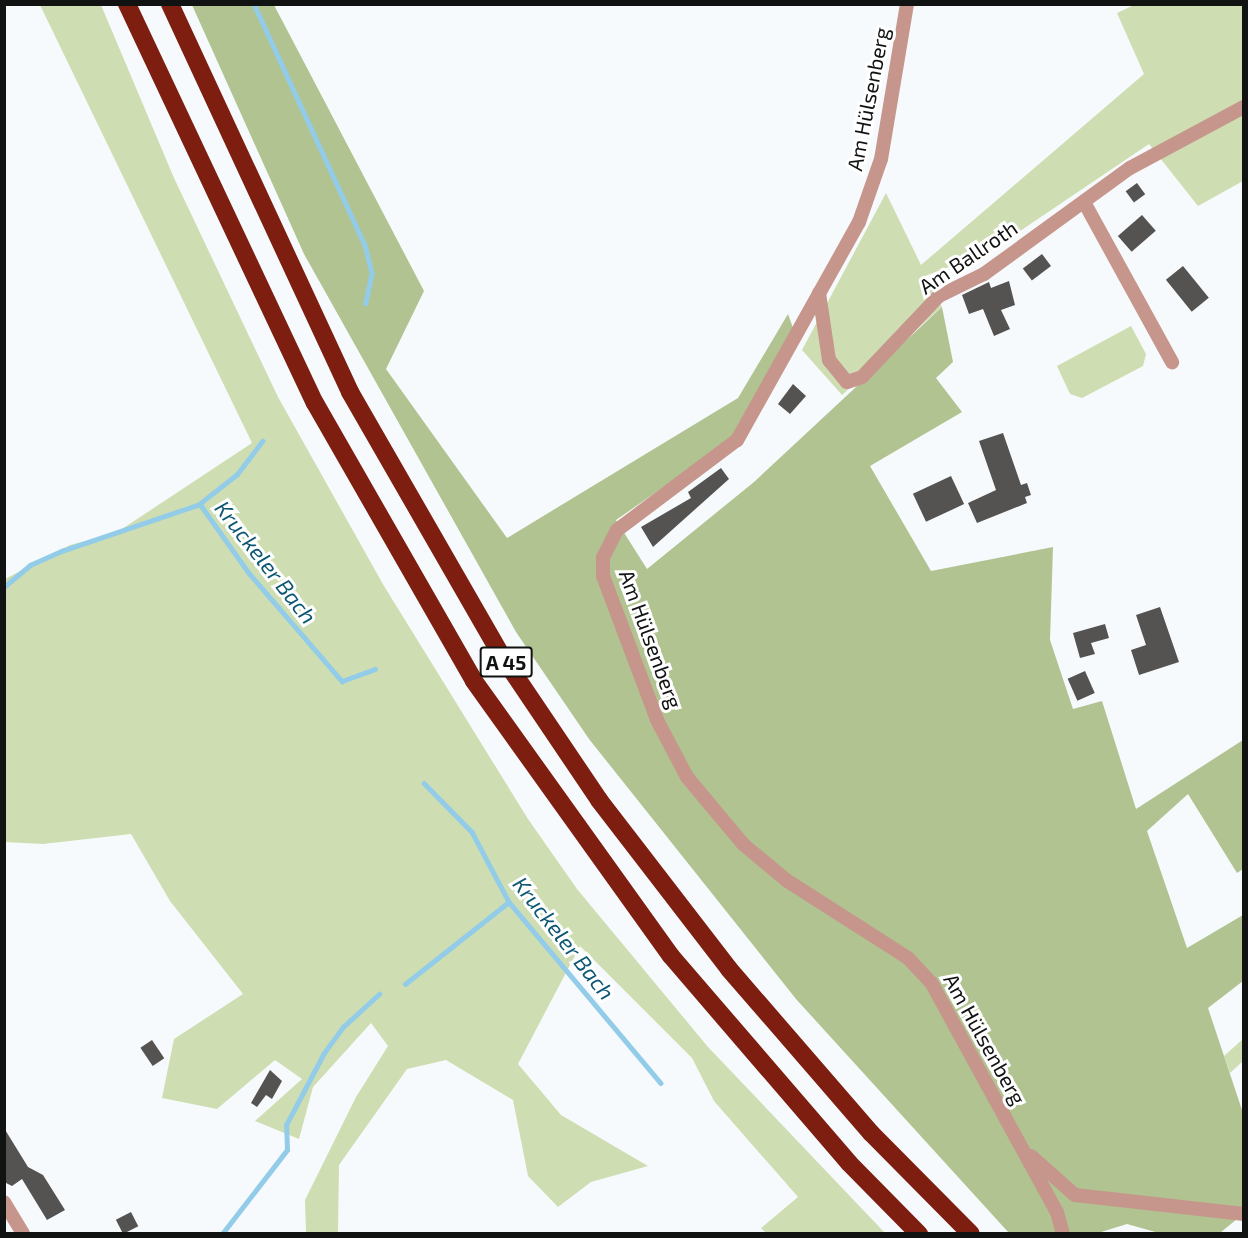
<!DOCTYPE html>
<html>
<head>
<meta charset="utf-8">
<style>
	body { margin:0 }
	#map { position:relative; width:1248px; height:1238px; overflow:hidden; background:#f7fafc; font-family:"Exo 2",sans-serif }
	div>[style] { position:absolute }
	.green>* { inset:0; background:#ceddb2 }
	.forest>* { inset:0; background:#b1c390 }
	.stream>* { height:4.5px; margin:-2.25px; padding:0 2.25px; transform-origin:2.25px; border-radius:2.25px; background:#92cce9 }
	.building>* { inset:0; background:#555351; transform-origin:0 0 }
	.street>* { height:14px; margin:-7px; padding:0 7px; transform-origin:7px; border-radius:7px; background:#c6968d }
	.highway>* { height:18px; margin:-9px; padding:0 9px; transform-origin:9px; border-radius:9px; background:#7d1e10 }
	span { translate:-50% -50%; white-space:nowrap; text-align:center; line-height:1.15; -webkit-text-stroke:6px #fff; paint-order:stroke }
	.shield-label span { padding:2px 4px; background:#fff; border:2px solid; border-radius:4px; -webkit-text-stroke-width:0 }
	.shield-label { font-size:20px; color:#111212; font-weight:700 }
	.street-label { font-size:21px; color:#111212 }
	.water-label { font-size:22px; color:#0c5774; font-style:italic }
	.frame { position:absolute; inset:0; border:6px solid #111212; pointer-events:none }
</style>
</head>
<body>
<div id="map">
	<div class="green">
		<div style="clip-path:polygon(40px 5px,101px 5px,174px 178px,278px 397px,384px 586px,528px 819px,577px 889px,708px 1047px,885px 1233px,766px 1233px,761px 1228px,798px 1197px,714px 1101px,692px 1058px,580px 946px,518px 1064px,561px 1115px,648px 1166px,591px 1182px,558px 1207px,528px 1176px,513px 1100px,446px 1060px,407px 1069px,339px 1165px,338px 1233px,306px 1233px,305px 1200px,356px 1097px,388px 1046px,371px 1023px,313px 1087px,299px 1139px,255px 1121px,302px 1079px,275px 1060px,217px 1109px,162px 1098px,174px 1039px,243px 994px,170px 901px,131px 834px,43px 844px,5px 842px,5px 579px,70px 545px,116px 533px,252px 443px)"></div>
		<div style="clip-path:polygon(1134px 5px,1243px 5px,1243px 181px,1198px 206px,1149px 144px,989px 252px,925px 276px,942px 307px,842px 395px,802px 350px,886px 193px,921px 265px,1144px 74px,1117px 13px)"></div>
		<div style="clip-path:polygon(1131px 326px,1146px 354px,1143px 366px,1082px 398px,1070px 394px,1057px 366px)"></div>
		<div style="clip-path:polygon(1243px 1039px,1243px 1061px,1230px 1073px,1224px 1056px)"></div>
	</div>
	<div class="forest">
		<div style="clip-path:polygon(192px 5px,274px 5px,424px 291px,386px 369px,507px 538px,738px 398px,788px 314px,793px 328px,734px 438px,616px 520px,647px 569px,754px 482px,942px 307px,953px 362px,936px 378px,962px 412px,870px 466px,931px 571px,1053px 547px,1050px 640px,1073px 709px,1102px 701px,1136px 809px,1243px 740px,1243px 869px,1237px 873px,1188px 794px,1147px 831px,1187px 948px,1243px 915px,1243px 981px,1208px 1008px,1243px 1113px,1243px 1214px,1220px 1233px,1159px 1233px,1127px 1224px,1098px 1233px,1009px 1233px,796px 999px,589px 739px,516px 632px,304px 254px)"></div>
	</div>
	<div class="stream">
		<div style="left:254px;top:4px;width:265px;rotate:65.3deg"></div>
		<div style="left:365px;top:245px;width:30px;rotate:76deg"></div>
		<div style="left:372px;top:274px;width:30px;rotate:102deg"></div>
		<div style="left:263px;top:441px;width:43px;rotate:127.4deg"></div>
		<div style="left:237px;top:475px;width:47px;rotate:141.9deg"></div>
		<div style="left:200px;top:504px;width:85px;rotate:54.6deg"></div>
		<div style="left:249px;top:573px;width:143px;rotate:49.3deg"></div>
		<div style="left:342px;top:681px;width:35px;rotate:-20deg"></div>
		<div style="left:4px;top:587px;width:34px;rotate:-40deg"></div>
		<div style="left:30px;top:565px;width:35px;rotate:-24deg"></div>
		<div style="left:62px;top:551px;width:146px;rotate:-18.8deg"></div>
		<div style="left:424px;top:783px;width:69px;rotate:45.6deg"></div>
		<div style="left:472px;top:832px;width:79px;rotate:62.1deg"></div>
		<div style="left:509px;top:902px;width:236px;rotate:50deg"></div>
		<div style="left:405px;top:984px;width:132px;rotate:-38.3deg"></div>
		<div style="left:222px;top:1234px;width:106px;rotate:-52.3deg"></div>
		<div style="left:287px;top:1150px;width:25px;rotate:-92deg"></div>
		<div style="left:286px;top:1125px;width:81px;rotate:-62.2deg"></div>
		<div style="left:324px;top:1053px;width:32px;rotate:-54deg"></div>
		<div style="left:343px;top:1027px;width:49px;rotate:-42.5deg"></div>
	</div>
	<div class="building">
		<div style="left:1137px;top:183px;width:14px;height:14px;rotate:54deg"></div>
		<div style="left:1142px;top:215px;width:21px;height:32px;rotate:49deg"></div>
		<div style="left:1042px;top:254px;width:15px;height:24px;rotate:53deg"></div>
		<div style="left:1183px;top:266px;width:41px;height:22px;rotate:51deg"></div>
		<div style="clip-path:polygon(1009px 281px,1015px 305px,1001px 310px,1010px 329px,994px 336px,983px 309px,969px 314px,962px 295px,989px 282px,991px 288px)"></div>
		<div style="clip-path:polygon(793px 384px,806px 396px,790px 414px,778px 404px)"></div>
		<div style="clip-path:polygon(1003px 433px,1021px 485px,1027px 483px,1031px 495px,1025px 497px,1027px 503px,977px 523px,968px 503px,996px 490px,979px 441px)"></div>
		<div style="clip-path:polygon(721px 468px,729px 479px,653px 547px,641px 527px,691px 498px,688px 492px)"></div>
		<div style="left:951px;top:476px;width:31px;height:42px;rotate:65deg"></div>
		<div style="clip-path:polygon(1160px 607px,1179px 662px,1139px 675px,1131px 650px,1146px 645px,1136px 615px)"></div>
		<div style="clip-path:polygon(1105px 624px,1109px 638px,1091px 643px,1095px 654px,1080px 658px,1073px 633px)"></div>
		<div style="left:1085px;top:671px;width:24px;height:19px;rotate:66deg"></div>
		<div style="left:152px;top:1040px;width:22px;height:14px;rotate:56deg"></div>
		<div style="clip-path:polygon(270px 1070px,282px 1081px,272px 1099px,266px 1095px,257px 1107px,251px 1103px)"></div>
		<div style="clip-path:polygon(4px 1128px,28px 1167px,43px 1175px,65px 1210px,47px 1220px,22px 1179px,12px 1186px,4px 1182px)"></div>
		<div style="left:131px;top:1212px;width:16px;height:17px;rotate:63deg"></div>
	</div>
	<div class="street">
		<div style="left:907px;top:4px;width:157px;rotate:99.5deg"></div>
		<div style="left:881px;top:159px;width:67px;rotate:109.2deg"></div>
		<div style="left:859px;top:222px;width:250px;rotate:119.2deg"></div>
		<div style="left:737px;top:440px;width:150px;rotate:143.1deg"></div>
		<div style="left:617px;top:530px;width:31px;rotate:117deg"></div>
		<div style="left:603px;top:558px;width:18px;rotate:90deg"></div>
		<div style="left:603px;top:576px;width:154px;rotate:69.4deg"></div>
		<div style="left:657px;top:720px;width:64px;rotate:62.2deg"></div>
		<div style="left:687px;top:777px;width:87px;rotate:50.1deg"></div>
		<div style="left:743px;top:844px;width:56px;rotate:39.9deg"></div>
		<div style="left:786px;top:880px;width:145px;rotate:32.6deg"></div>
		<div style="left:908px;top:958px;width:35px;rotate:47deg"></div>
		<div style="left:932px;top:984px;width:260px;rotate:61.3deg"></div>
		<div style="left:1057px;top:1212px;width:23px;rotate:75deg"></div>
		<div style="left:1084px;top:202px;width:183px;rotate:61.2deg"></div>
		<div style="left:819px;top:293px;width:68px;rotate:81.5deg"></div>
		<div style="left:829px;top:360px;width:28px;rotate:51deg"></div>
		<div style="left:847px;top:382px;width:16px;rotate:-18deg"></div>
		<div style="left:862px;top:377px;width:112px;rotate:-46.5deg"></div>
		<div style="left:939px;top:296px;width:50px;rotate:-26.1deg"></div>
		<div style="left:984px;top:274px;width:180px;rotate:-36deg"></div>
		<div style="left:1130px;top:168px;width:129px;rotate:-28.2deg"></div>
		<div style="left:1031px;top:1156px;width:59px;rotate:41.6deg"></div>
		<div style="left:1075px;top:1195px;width:170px;rotate:6.4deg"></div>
		<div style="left:4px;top:1202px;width:37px;rotate:59deg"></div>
	</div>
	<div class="highway">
		<div style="left:127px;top:4px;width:441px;rotate:64.8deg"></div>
		<div style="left:315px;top:403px;width:320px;rotate:60.2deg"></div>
		<div style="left:474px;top:681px;width:338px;rotate:54.4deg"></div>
		<div style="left:671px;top:956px;width:273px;rotate:49.3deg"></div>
		<div style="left:849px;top:1163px;width:100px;rotate:45.4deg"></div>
		<div style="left:170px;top:4px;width:428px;rotate:65.1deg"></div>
		<div style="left:350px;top:392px;width:305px;rotate:60.1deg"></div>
		<div style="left:502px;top:656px;width:174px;rotate:56deg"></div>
		<div style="left:599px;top:800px;width:213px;rotate:52.4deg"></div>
		<div style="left:729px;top:969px;width:217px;rotate:49.1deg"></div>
		<div style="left:871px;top:1133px;width:142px;rotate:45.3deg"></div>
	</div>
	<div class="shield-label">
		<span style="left:506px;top:662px">A 45</span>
	</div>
	<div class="street-label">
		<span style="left:868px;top:99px;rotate:-79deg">Am Hülsenberg</span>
		<span style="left:968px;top:257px;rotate:-34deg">Am Ballroth</span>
		<span style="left:651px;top:639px;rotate:70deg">Am Hülsenberg</span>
		<span style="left:985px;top:1039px;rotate:61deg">Am Hülsenberg</span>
	</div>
	<div class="water-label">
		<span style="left:266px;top:562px;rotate:52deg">Kruckeler Bach</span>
		<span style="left:564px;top:938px;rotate:52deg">Kruckeler Bach</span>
	</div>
	<div class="frame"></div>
</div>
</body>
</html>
